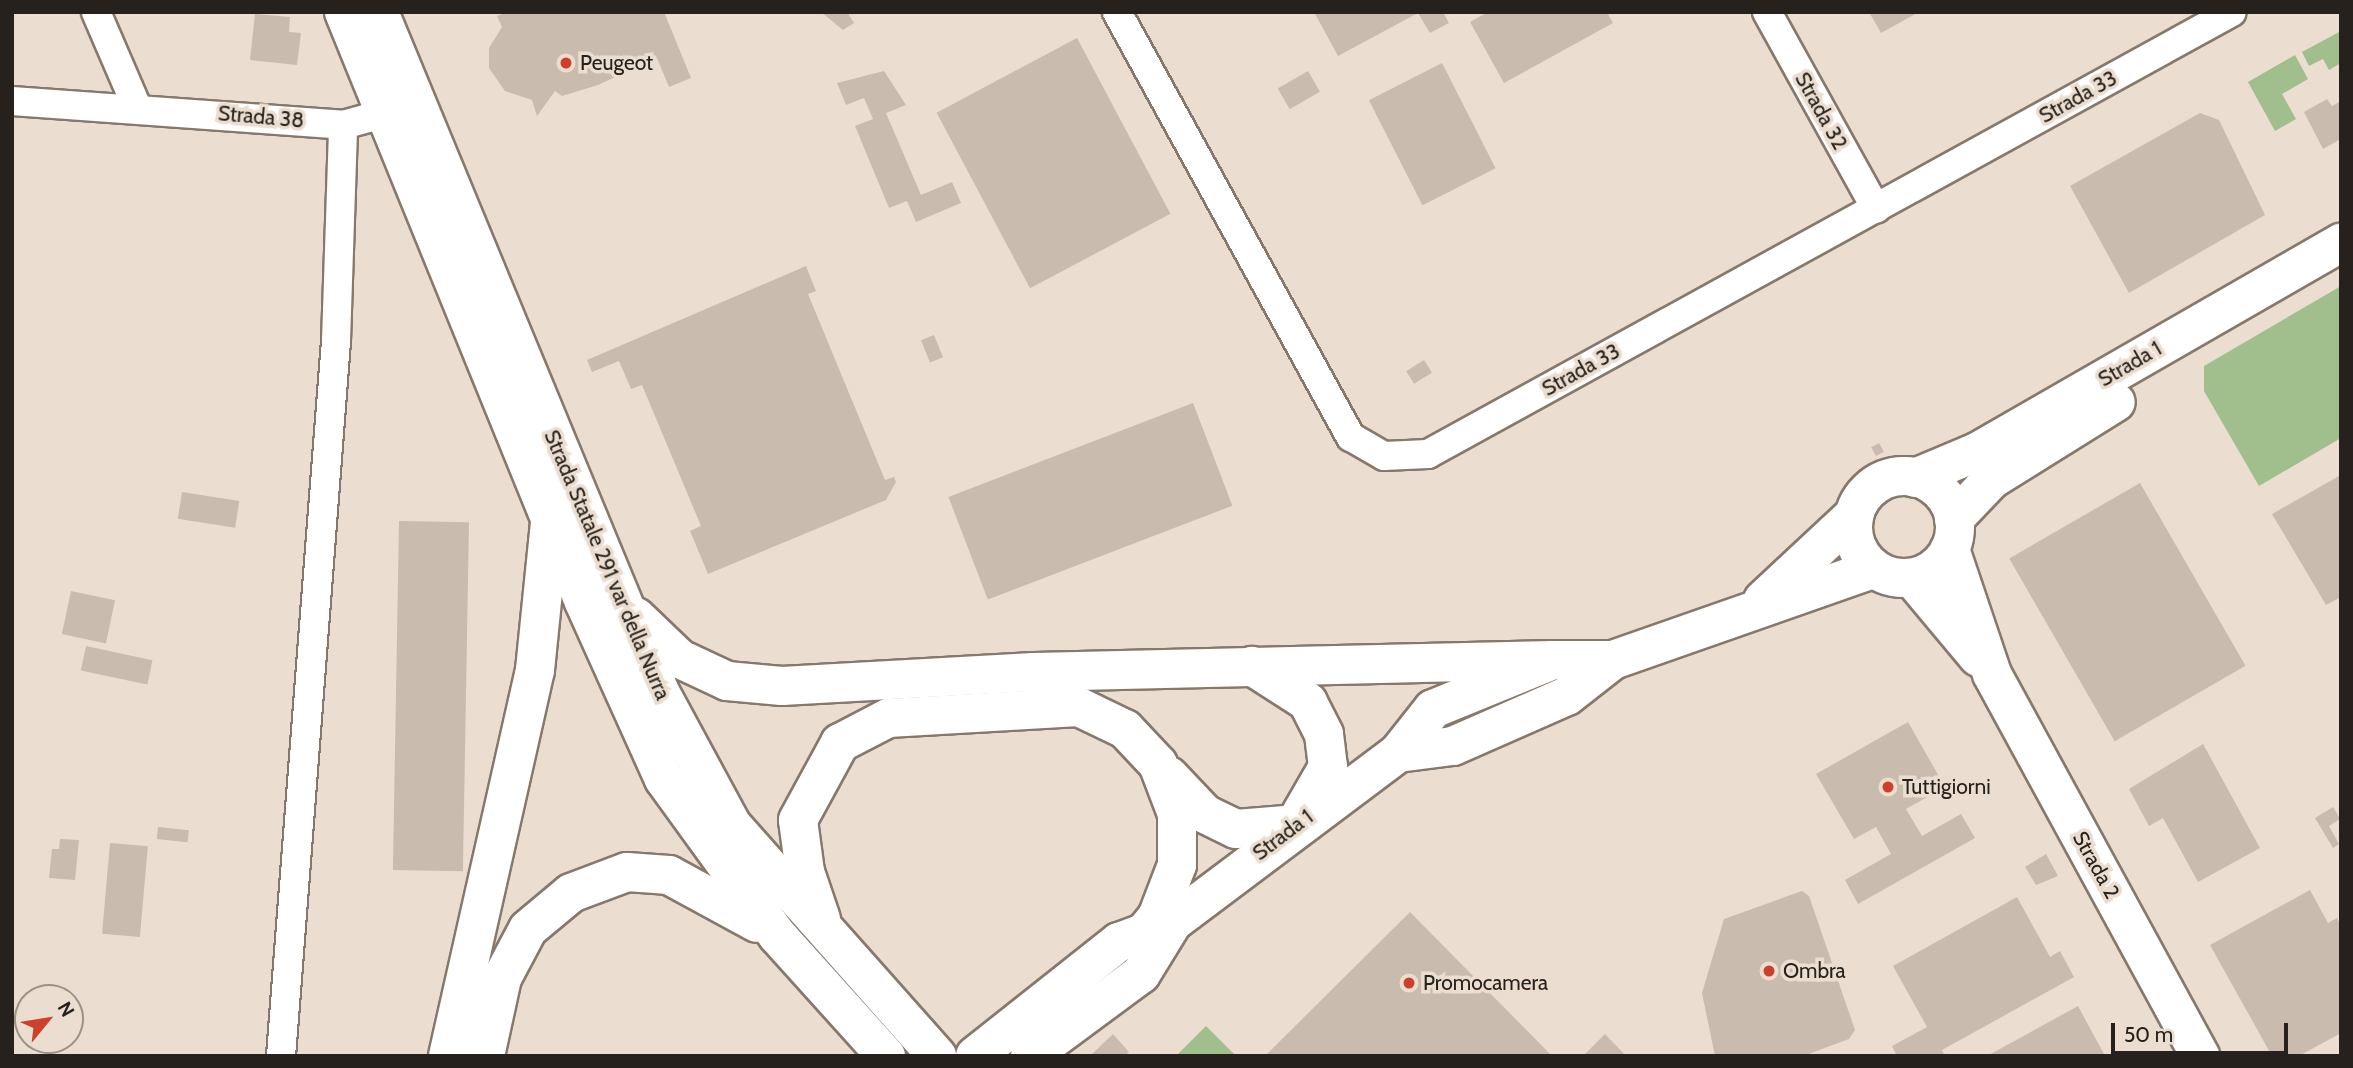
<!DOCTYPE html>
<html>
<head>
<meta charset="utf-8">
<style>
	body { margin:0 }
	#map { position:relative; width:2353px; height:1068px; overflow:hidden; background:#ebddcf; font-family:Cabin,sans-serif }
	div>[style] { position:absolute }
	.green>* { inset:0; background:#a1be8d }
	.building>* { inset:0; background:#c9bcae; transform-origin:0 0 }
	.roads { filter:drop-shadow(2px 0 #86796c) drop-shadow(-2px 0 #86796c) drop-shadow(0 2px #86796c) drop-shadow(0 -2px #86796c) }
	.street>* { height:28px; margin:-14px; padding:0 14px; transform-origin:14px; border-radius:14px; background:#fff }
	.secondary>* { height:38px; margin:-19px; padding:0 19px; transform-origin:19px; border-radius:19px; background:#fff }
	.secondary>.ring { margin:-19px; padding:0; box-sizing:content-box; background:none; border:38px solid #fff; border-radius:50% }
	.primary>* { height:38px; margin:-19px; padding:0 19px; transform-origin:19px; border-radius:19px; background:#fff }
	.dots>* { width:19px; height:19px; translate:-50% -50%; box-sizing:border-box; border:4px solid #ebddcf; border-radius:50% }
	span { translate:-50% -50%; white-space:nowrap; text-align:center; line-height:1.15; -webkit-text-stroke:7px #ebddcf; paint-order:stroke }
	.poi-label { font-size:21px; color:#26211c }
	.left { translate:0 -50%; text-align:left }
	.street-label { font-size:21px; color:#26211c }
	.frame { position:absolute; inset:0; border:14px solid #26211c; pointer-events:none }
	.north { position:absolute; left:14px; top:984px; width:70px; height:70px; box-sizing:border-box; background:#ebddcf; border:2px solid #9c9287; border-radius:50%; rotate:60deg; font-size:19px; font-weight:700; line-height:28px; text-align:center; color:#26211c }
	.north::after { content:''; display:block; margin:auto; width:24px; height:32px; background:#cd412c; clip-path:polygon(50% 0,100% 100%,50% 72%,0 100%) }
	.scale { position:absolute; left:2111px; top:1023px; width:177px; height:32px; box-sizing:border-box; border:4px solid #26211c; border-top:0; padding-left:9px; font-size:21px; line-height:24px; white-space:nowrap; color:#26211c; -webkit-text-stroke:5px #ebddcf; paint-order:stroke }
</style>
</head>
<body>
<div id="map">
	<div class="green">
		<div style="clip-path:polygon(2341px 31px,2341px 63px,2329px 70px,2323px 59px,2309px 66px,2302px 52px)"></div>
		<div style="clip-path:polygon(2295px 55px,2308px 79px,2282px 94px,2296px 119px,2275px 131px,2248px 82px)"></div>
		<div style="clip-path:polygon(2341px 286px,2341px 438px,2259px 486px,2204px 391px,2204px 366px)"></div>
		<div style="clip-path:polygon(1206px 1026px,1236px 1056px,1176px 1056px)"></div>
	</div>
	<div class="building">
		<div style="clip-path:polygon(508px 12px,664px 12px,691px 78px,669px 87px,657px 58px,598px 85px,562px 96px,555px 91px,537px 116px,532px 100px,505px 91px,489px 68px,489px 48px,502px 27px,497px 16px)"></div>
		<div style="clip-path:polygon(821px 12px,847px 12px,854px 23px,843px 30px)"></div>
		<div style="clip-path:polygon(1314px 12px,1443px 12px,1449px 23px,1430px 33px,1418px 13px,1338px 56px)"></div>
		<div style="clip-path:polygon(1488px 12px,1607px 12px,1613px 23px,1504px 83px,1470px 22px)"></div>
		<div style="clip-path:polygon(1869px 12px,1919px 12px,1881px 33px)"></div>
		<div style="clip-path:polygon(255px 14px,290px 17px,289px 32px,301px 33px,297px 65px,250px 60px)"></div>
		<div style="left:1077px;top:38px;width:199px;height:159px;rotate:62deg"></div>
		<div style="left:1442px;top:63px;width:118px;height:82px;rotate:63deg"></div>
		<div style="clip-path:polygon(884px 71px,906px 105px,886px 113px,921px 195px,952px 182px,961px 203px,916px 222px,907px 201px,889px 208px,855px 126px,873px 119px,864px 98px,846px 105px,837px 83px)"></div>
		<div style="left:1308px;top:71px;width:24px;height:35px;rotate:60deg"></div>
		<div style="clip-path:polygon(2327px 99px,2332px 106px,2341px 101px,2341px 139px,2323px 149px,2304px 112px)"></div>
		<div style="clip-path:polygon(2200px 113px,2219px 120px,2265px 215px,2129px 293px,2070px 186px)"></div>
		<div style="clip-path:polygon(806px 266px,816px 291px,808px 294px,885px 480px,894px 477px,896px 482px,886px 500px,708px 574px,690px 531px,701px 526px,642px 385px,631px 389px,619px 361px,592px 372px,587px 360px)"></div>
		<div style="left:934px;top:335px;width:24px;height:14px;rotate:68deg"></div>
		<div style="left:1424px;top:360px;width:15px;height:21px;rotate:58deg"></div>
		<div style="left:1193px;top:403px;width:110px;height:262px;rotate:69deg"></div>
		<div style="left:1879px;top:443px;width:10px;height:9px;rotate:61deg"></div>
		<div style="clip-path:polygon(2341px 475px,2341px 597px,2326px 605px,2272px 514px)"></div>
		<div style="left:2140px;top:483px;width:211px;height:151px;rotate:60deg"></div>
		<div style="left:182px;top:492px;width:58px;height:27px;rotate:9deg"></div>
		<div style="left:399px;top:521px;width:70px;height:349px;rotate:1deg"></div>
		<div style="left:71px;top:591px;width:45px;height:44px;rotate:12deg"></div>
		<div style="left:86px;top:646px;width:68px;height:25px;rotate:12deg"></div>
		<div style="clip-path:polygon(1908px 722px,1945px 787px,1906px 809px,1922px 836px,1961px 814px,1975px 838px,1858px 904px,1845px 880px,1891px 854px,1876px 827px,1854px 839px,1816px 774px)"></div>
		<div style="clip-path:polygon(2203px 744px,2260px 848px,2198px 882px,2163px 818px,2149px 826px,2129px 789px)"></div>
		<div style="clip-path:polygon(2333px 807px,2340px 819px,2329px 826px,2339px 844px,2333px 848px,2315px 818px)"></div>
		<div style="left:158px;top:827px;width:31px;height:12px;rotate:6deg"></div>
		<div style="clip-path:polygon(60px 839px,79px 840px,75px 880px,49px 878px,52px 849px,59px 849px)"></div>
		<div style="left:110px;top:843px;width:38px;height:91px;rotate:5deg"></div>
		<div style="clip-path:polygon(2046px 854px,2058px 876px,2036px 885px,2025px 867px)"></div>
		<div style="clip-path:polygon(2310px 890px,2328px 923px,2337px 918px,2341px 926px,2341px 1033px,2299px 1056px,2272px 1056px,2210px 945px)"></div>
		<div style="clip-path:polygon(1802px 891px,1809px 896px,1855px 1030px,1849px 1039px,1803px 1056px,1715px 1056px,1702px 993px,1724px 919px)"></div>
		<div style="clip-path:polygon(2017px 897px,2050px 957px,2060px 951px,2074px 977px,1942px 1050px,1945px 1056px,1897px 1056px,1892px 1046px,1927px 1027px,1893px 966px)"></div>
		<div style="clip-path:polygon(1410px 912px,1552px 1056px,1265px 1056px)"></div>
		<div style="clip-path:polygon(2078px 1006px,2105px 1056px,1987px 1056px)"></div>
		<div style="clip-path:polygon(1113px 1034px,1129px 1052px,1125px 1056px,1090px 1056px)"></div>
		<div style="clip-path:polygon(1605px 1034px,1626px 1056px,1583px 1056px)"></div>
	</div>
	<div class="roads">
		<div class="street">
			<div style="left:96px;top:12px;width:101px;rotate:66.7deg"></div>
			<div style="left:1117px;top:12px;width:485px;rotate:61.2deg"></div>
			<div style="left:1351px;top:437px;width:38px;rotate:30deg"></div>
			<div style="left:1384px;top:456px;width:44px;rotate:-2.6deg"></div>
			<div style="left:1428px;top:454px;width:917px;rotate:-28.8deg"></div>
			<div style="left:1767px;top:12px;width:225px;rotate:61deg"></div>
			<div style="left:12px;top:101px;width:332px;rotate:4.1deg"></div>
			<div style="left:343px;top:125px;width:45px;rotate:-15.6deg"></div>
			<div style="left:281px;top:1056px;width:717px;rotate:-85.6deg"></div>
			<div style="left:336px;top:341px;width:216px;rotate:-88.1deg"></div>
		</div>
		<div class="secondary">
			<div class="ring" style="left:1853px;top:476px;width:64px;height:64px"></div>
			<div style="left:1915px;top:478px;width:67px;rotate:-22.8deg"></div>
			<div style="left:1977px;top:452px;width:420px;rotate:-29.9deg"></div>
			<div style="left:1954px;top:519px;width:54px;rotate:-46.5deg"></div>
			<div style="left:1991px;top:480px;width:147px;rotate:-32deg"></div>
			<div style="left:1950px;top:549px;width:132px;rotate:71.4deg"></div>
			<div style="left:1992px;top:674px;width:435px;rotate:61.4deg"></div>
			<div style="left:1912px;top:578px;width:103px;rotate:50.1deg"></div>
			<div style="left:1763px;top:600px;width:125px;rotate:-43deg"></div>
			<div style="left:1398px;top:753px;width:55px;rotate:-7.3deg"></div>
			<div style="left:1453px;top:746px;width:124px;rotate:-23.7deg"></div>
			<div style="left:1567px;top:696px;width:58px;rotate:-38deg"></div>
			<div style="left:1613px;top:660px;width:275px;rotate:-19.3deg"></div>
			<div style="left:975px;top:1056px;width:184px;rotate:-38.4deg"></div>
			<div style="left:1119px;top:942px;width:58px;rotate:-20.3deg"></div>
			<div style="left:1173px;top:922px;width:281px;rotate:-36.9deg"></div>
			<div style="left:1398px;top:753px;width:56px;rotate:-51.5deg"></div>
			<div style="left:1433px;top:709px;width:130px;rotate:-22.2deg"></div>
			<div style="left:1553px;top:660px;width:60px"></div>
			<div style="left:1030px;top:1056px;width:138px;rotate:-36.5deg"></div>
			<div style="left:1141px;top:974px;width:61px;rotate:-58.4deg"></div>
		</div>
		<div class="primary">
			<div style="left:344px;top:12px;width:637px;rotate:67.86deg"></div>
			<div style="left:584px;top:602px;width:194px;rotate:65.7deg"></div>
			<div style="left:664px;top:779px;width:193px;rotate:54.1deg"></div>
			<div style="left:777px;top:935px;width:163px;rotate:48deg"></div>
			<div style="left:379px;top:12px;width:736px;rotate:67.55deg"></div>
			<div style="left:660px;top:692px;width:151px;rotate:61.6deg"></div>
			<div style="left:732px;top:825px;width:309px;rotate:48.4deg"></div>
			<div style="left:636px;top:617px;width:61px;rotate:43.7deg"></div>
			<div style="left:680px;top:659px;width:52px;rotate:25.1deg"></div>
			<div style="left:727px;top:681px;width:55px;rotate:5.2deg"></div>
			<div style="left:782px;top:686px;width:252px;rotate:-3.2deg"></div>
			<div style="left:1034px;top:672px;width:519px;rotate:-1.32deg"></div>
			<div style="left:1169px;top:776px;width:52px;rotate:46.5deg"></div>
			<div style="left:1205px;top:814px;width:34px;rotate:26deg"></div>
			<div style="left:1236px;top:829px;width:59px;rotate:-4.8deg"></div>
			<div style="left:1295px;top:824px;width:66px;rotate:-59.9deg"></div>
			<div style="left:1328px;top:767px;width:33px;rotate:-97deg"></div>
			<div style="left:1324px;top:734px;width:36px;rotate:-117deg"></div>
			<div style="left:1308px;top:702px;width:67px;rotate:-147.3deg"></div>
			<div style="left:821px;top:919px;width:50px;rotate:-108.8deg"></div>
			<div style="left:805px;top:872px;width:52px;rotate:-97.7deg"></div>
			<div style="left:798px;top:820px;width:88px;rotate:-61.4deg"></div>
			<div style="left:840px;top:743px;width:54px;rotate:-27.5deg"></div>
			<div style="left:888px;top:718px;width:191px;rotate:-3.3deg"></div>
			<div style="left:1079px;top:707px;width:51px;rotate:25.6deg"></div>
			<div style="left:1125px;top:729px;width:48px;rotate:46.7deg"></div>
			<div style="left:1158px;top:764px;width:53px;rotate:69.2deg"></div>
			<div style="left:1177px;top:814px;width:51px;rotate:90deg"></div>
			<div style="left:1177px;top:865px;width:56px;rotate:111deg"></div>
			<div style="left:1157px;top:917px;width:19px;rotate:129deg"></div>
			<div style="left:448px;top:1056px;width:396px;rotate:-77.3deg"></div>
			<div style="left:535px;top:670px;width:149px;rotate:-84.2deg"></div>
			<div style="left:485px;top:1056px;width:80px;rotate:-77.7deg"></div>
			<div style="left:502px;top:978px;width:55px;rotate:-62deg"></div>
			<div style="left:528px;top:929px;width:56px;rotate:-39.9deg"></div>
			<div style="left:571px;top:893px;width:60px;rotate:-20.6deg"></div>
			<div style="left:627px;top:872px;width:42px;rotate:4.1deg"></div>
			<div style="left:669px;top:875px;width:100px;rotate:28.6deg"></div>
		</div>
	</div>
	<div class="dots">
		<div style="left:566px;top:63px;background:#cd412c"></div>
		<div style="left:1888px;top:787px;background:#cd412c"></div>
		<div style="left:1769px;top:971px;background:#cd412c"></div>
		<div style="left:1409px;top:983px;background:#cd412c"></div>
	</div>
	<div class="poi-label">
		<span class="left" style="left:580px;top:63px">Peugeot</span>
		<span class="left" style="left:1902px;top:787px">Tuttigiorni</span>
		<span class="left" style="left:1783px;top:971px">Ombra</span>
		<span class="left" style="left:1423px;top:983px">Promocamera</span>
	</div>
	<div class="street-label">
		<span style="left:2078px;top:97px;rotate:-29deg">Strada 33</span>
		<span style="left:1821px;top:111px;rotate:61deg">Strada 32</span>
		<span style="left:261px;top:117px;rotate:5deg">Strada 38</span>
		<span style="left:2130px;top:364px;rotate:-30deg">Strada 1</span>
		<span style="left:1581px;top:370px;rotate:-29deg">Strada 33</span>
		<span style="left:607px;top:565px;rotate:67deg">Strada Statale 291 var della Nurra</span>
		<span style="left:1283px;top:835px;rotate:-37deg">Strada 1</span>
		<span style="left:2096px;top:865px;rotate:61deg">Strada 2</span>
	</div>
	<div class="frame"></div>
	<div class="north">N</div>
	<div class="scale">50 m</div>
</div>
</body>
</html>
